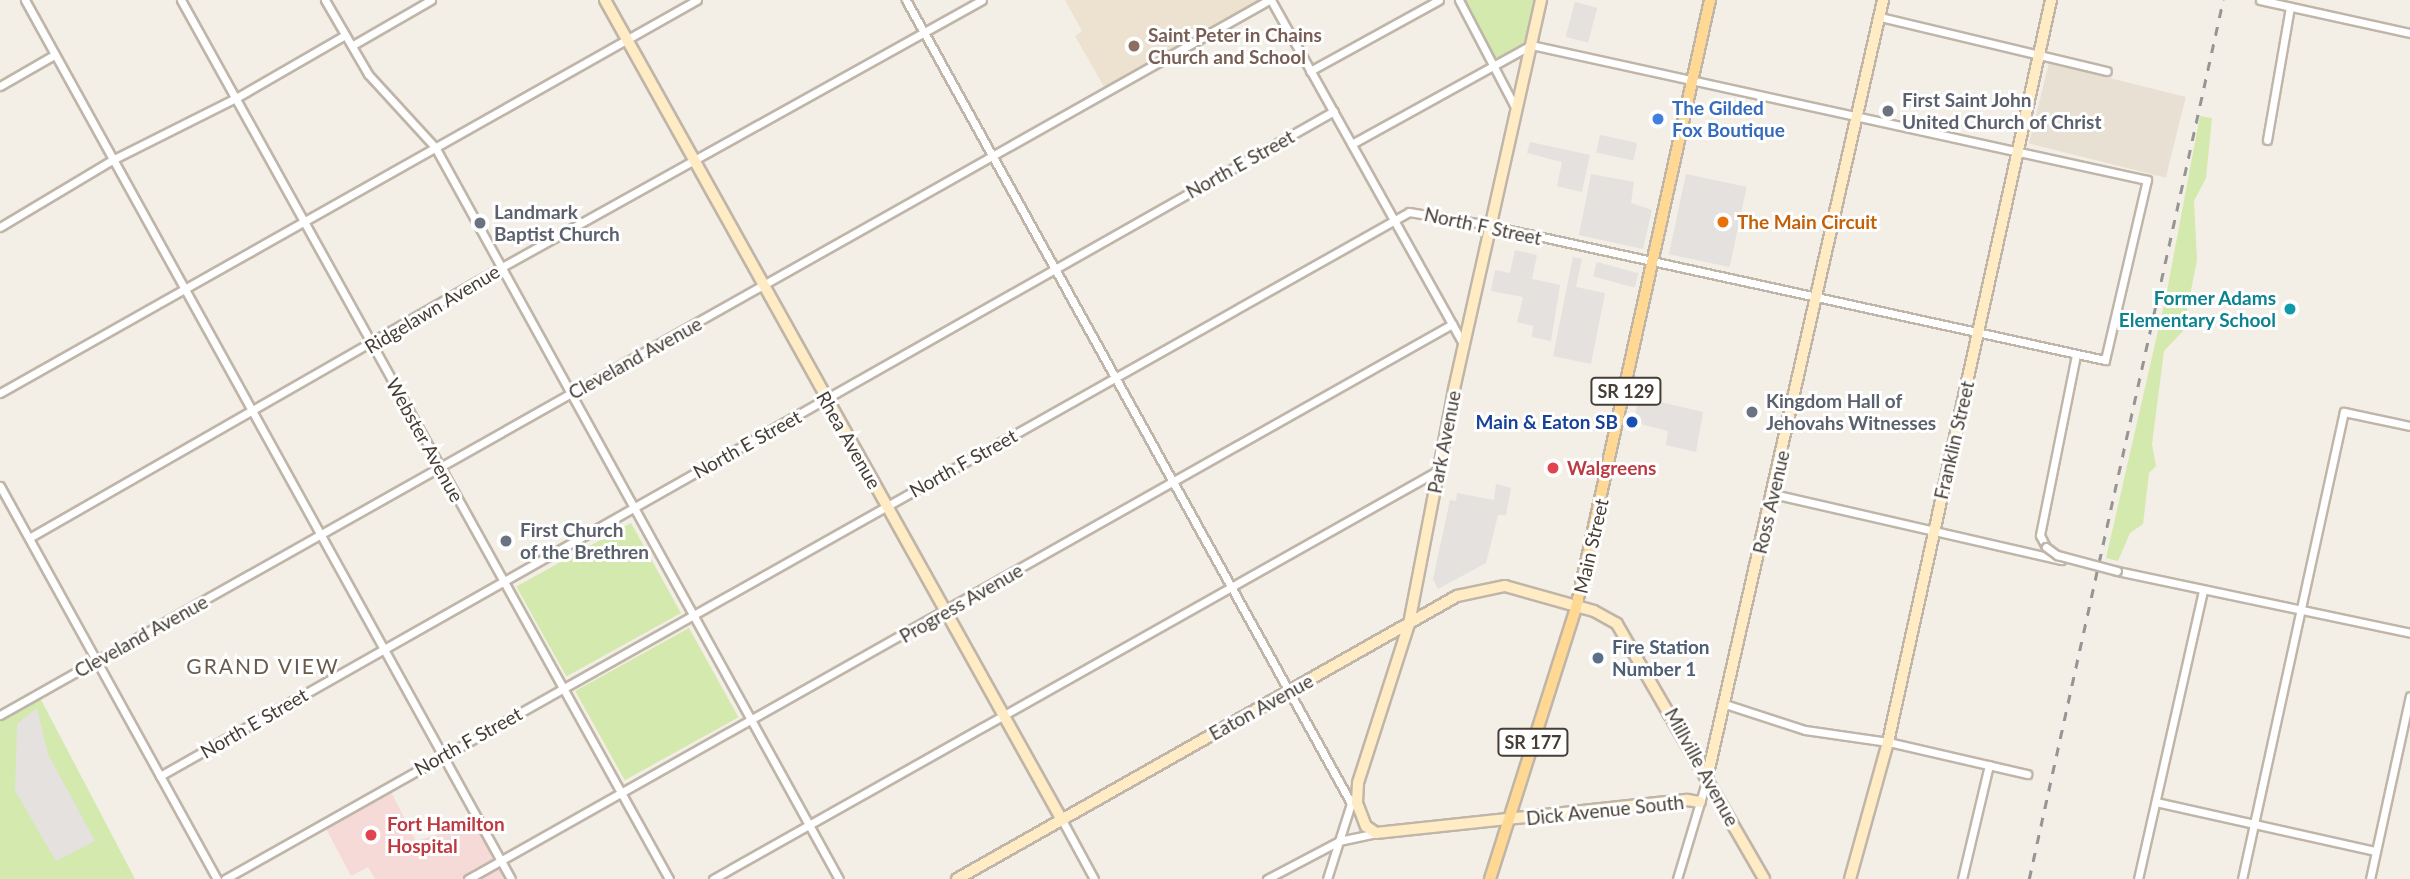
<!DOCTYPE html>
<html>
<head>
<meta charset="utf-8">
<style>
	body { margin:0 }
	#map { position:relative; width:2410px; height:879px; overflow:hidden; background:#f3eee6; font-family:Lato,sans-serif }
	div>[style] { position:absolute }
	.residential>* { inset:0; background:#e8e0d3; transform-origin:0 0 }
	.education>* { inset:0; background:#ede2cf }
	.medical>* { inset:0; background:#f5dad8 }
	.green>* { inset:0; background:#d3e9ad; transform-origin:0 0 }
	.parking>* { inset:0; background:#e4e1de; transform-origin:0 0 }
	.roads { filter:drop-shadow(2px 0 #bfb5a8) drop-shadow(-2px 0 #bfb5a8) drop-shadow(0 2px #bfb5a8) drop-shadow(0 -2px #bfb5a8) }
	.street>* { height:7px; margin:-3.5px; padding:0 3.5px; transform-origin:3.5px; border-radius:3.5px; background:#fff }
	.secondary>* { height:10px; margin:-5px; padding:0 5px; transform-origin:5px; border-radius:5px; background:#ffecc4 }
	.primary>* { height:10px; margin:-5px; padding:0 5px; transform-origin:5px; border-radius:5px; background:#ffd893 }
	.rail>* { height:2.5px; margin-top:-1.25px; transform-origin:0; background:repeating-linear-gradient(90deg,#959595 0 9px,transparent 0 18px) }
	.bridges { filter:drop-shadow(2px 0 #bfb5a8) drop-shadow(-2px 0 #bfb5a8) drop-shadow(0 2px #bfb5a8) drop-shadow(0 -2px #bfb5a8) }
	.street-bridge>* { height:7px; margin:-3.5px; padding:0 3.5px; transform-origin:3.5px; border-radius:3.5px; background:#fff }
	.dots>* { width:19px; height:19px; translate:-50% -50%; box-sizing:border-box; border:4px solid #fff; border-radius:50% }
	span { translate:-50% -50%; white-space:nowrap; text-align:center; line-height:1.15; -webkit-text-stroke:6px #fff; paint-order:stroke }
	.shield-label span { padding:2px 5px; background:#fff; border:2px solid; border-radius:5px; -webkit-text-stroke-width:0 }
	.shield-label { font-size:18px; color:#463e35; font-weight:700 }
	.education-label { font-size:19px; color:#785e54; font-weight:700 }
	.left { translate:0 -50%; text-align:left }
	.worship-label { font-size:19px; color:#5b616d; font-weight:700 }
	.shop-label { font-size:19px; color:#366cbe; font-weight:700 }
	.street-label { font-size:19px; color:#463e35 }
	.food-label { font-size:19px; color:#c56008; font-weight:700 }
	.culture-label { font-size:19px; color:#0d838f; font-weight:700 }
	.right { translate:-100% -50%; text-align:right }
	.transit-label { font-size:19px; color:#164399; font-weight:700 }
	.health-label { font-size:19px; color:#be3a42; font-weight:700 }
	.service-label { font-size:19px; color:#4e5e75; font-weight:700 }
	.neighbourhood-label { font-size:21px; color:#695b4c; letter-spacing:2px }
</style>
</head>
<body>
<div id="map">
	<div class="residential">
		<div style="left:2049px;top:63px;width:141px;height:83px;rotate:14deg"></div>
	</div>
	<div class="education">
		<div style="clip-path:polygon(1065px 0,1269px 0,1106px 90px,1075px 36px,1082px 31px)"></div>
	</div>
	<div class="medical">
		<div style="clip-path:polygon(388px 786px,416px 841px,479px 822px,511px 879px,375px 879px,368px 867px,351px 876px,323px 823px)"></div>
	</div>
	<div class="green">
		<div style="clip-path:polygon(1459px 0,1541px 0,1531px 45px,1494px 66px)"></div>
		<div style="clip-path:polygon(2200px 116px,2212px 118px,2206px 178px,2194px 201px,2197px 260px,2183px 331px,2164px 351px,2152px 444px,2156px 466px,2149px 473px,2143px 524px,2130px 533px,2118px 561px,2106px 558px,2166px 296px)"></div>
		<div style="left:631px;top:523px;width:103px;height:131px;rotate:61deg"></div>
		<div style="left:689px;top:628px;width:102px;height:130px;rotate:61deg"></div>
		<div style="clip-path:polygon(38px 694px,135px 879px,0 879px,0 715px)"></div>
	</div>
	<div class="parking">
		<div style="left:1575px;top:2px;width:23px;height:36px;rotate:15deg"></div>
		<div style="left:1600px;top:135px;width:38px;height:18px;rotate:12deg"></div>
		<div style="clip-path:polygon(1530px 142px,1590px 155px,1582px 192px,1557px 186px,1562px 162px,1527px 153px)"></div>
		<div style="clip-path:polygon(1591px 174px,1634px 182px,1631px 203px,1652px 210px,1643px 249px,1579px 235px)"></div>
		<div style="left:1686px;top:174px;width:62px;height:82px;rotate:12deg"></div>
		<div style="clip-path:polygon(1515px 250px,1537px 255px,1532px 279px,1560px 285px,1551px 341px,1532px 337px,1533px 326px,1517px 322px,1523px 297px,1491px 291px,1495px 270px,1510px 273px)"></div>
		<div style="clip-path:polygon(1573px 257px,1582px 259px,1576px 287px,1605px 293px,1591px 364px,1553px 356px)"></div>
		<div style="left:1597px;top:262px;width:43px;height:15px;rotate:15deg"></div>
		<div style="clip-path:polygon(1639px 397px,1703px 412px,1696px 452px,1666px 445px,1668px 431px,1633px 422px)"></div>
		<div style="clip-path:polygon(1496px 484px,1511px 488px,1506px 515px,1498px 515px,1486px 563px,1438px 589px,1433px 579px,1450px 500px,1456px 501px,1457px 493px,1494px 500px)"></div>
		<div style="clip-path:polygon(37px 708px,48px 754px,95px 841px,56px 861px,15px 791px,17px 724px)"></div>
	</div>
	<div class="roads">
		<div class="street">
			<div style="left:25px;top:0;width:1004px;rotate:61.06deg"></div>
			<div style="left:181px;top:0;width:1005px;rotate:60.96deg"></div>
			<div style="left:325px;top:0;width:86px;rotate:59.8deg"></div>
			<div style="left:368px;top:74px;width:99px;rotate:47.5deg"></div>
			<div style="left:435px;top:147px;width:836px;rotate:61.11deg"></div>
			<div style="left:906px;top:0;width:918px;rotate:61.01deg"></div>
			<div style="left:1271px;top:0;width:396px;rotate:60.8deg"></div>
			<div style="left:1459px;top:0;width:123px;rotate:62.4deg"></div>
			<div style="left:2260px;top:0;width:154px;rotate:12.4deg"></div>
			<div style="left:1880px;top:17px;width:233px;rotate:13.4deg"></div>
			<div style="left:353px;top:45px;width:90px;rotate:-30deg"></div>
			<div style="left:1310px;top:71px;width:147px;rotate:-28.8deg"></div>
			<div style="left:0;top:86px;width:62px;rotate:-29.9deg"></div>
			<div style="left:2267px;top:140px;width:135px;rotate:-80.2deg"></div>
			<div style="left:0;top:227px;width:131px;rotate:-30.9deg"></div>
			<div style="left:112px;top:160px;width:139px;rotate:-26.6deg"></div>
			<div style="left:236px;top:98px;width:126px;rotate:-30deg"></div>
			<div style="left:0;top:393px;width:800px;rotate:-29.42deg"></div>
			<div style="left:0;top:486px;width:449px;rotate:61.1deg"></div>
			<div style="left:1773px;top:494px;width:296px;rotate:12.9deg"></div>
			<div style="left:29px;top:538px;width:545px;rotate:-29.81deg"></div>
			<div style="left:502px;top:267px;width:549px;rotate:-29.08deg"></div>
			<div style="left:2046px;top:547px;width:13px;rotate:-117deg"></div>
			<div style="left:2040px;top:535px;width:184px;rotate:-78.7deg"></div>
			<div style="left:2117px;top:571px;width:299px;rotate:11.9deg"></div>
			<div style="left:1725px;top:704px;width:84px;rotate:18deg"></div>
			<div style="left:1805px;top:730px;width:84px;rotate:8.2deg"></div>
			<div style="left:1888px;top:742px;width:143px;rotate:13deg"></div>
			<div style="left:0;top:715px;width:1457px;rotate:-29.4deg"></div>
			<div style="left:160px;top:776px;width:1349px;rotate:-29.53deg"></div>
			<div style="left:2156px;top:802px;width:225px;rotate:12.6deg"></div>
			<div style="left:1062px;top:820px;width:67px;rotate:61.5deg"></div>
			<div style="left:225px;top:879px;width:1359px;rotate:-29.39deg"></div>
			<div style="left:1409px;top:212px;width:70px;rotate:9.1deg"></div>
			<div style="left:1478px;top:223px;width:642px;rotate:12.33deg"></div>
			<div style="left:2105px;top:360px;width:185px;rotate:-76.9deg"></div>
			<div style="left:2147px;top:180px;width:631px;rotate:-167.64deg"></div>
			<div style="left:1531px;top:45px;width:205px;rotate:151.1deg"></div>
			<div style="left:468px;top:879px;width:1130px;rotate:-29.42deg"></div>
			<div style="left:713px;top:879px;width:833px;rotate:-29.4deg"></div>
			<div style="left:1267px;top:879px;width:81px;rotate:-27.8deg"></div>
			<div style="left:1339px;top:841px;width:38px;rotate:-12deg"></div>
			<div style="left:1327px;top:879px;width:83px;rotate:-72.4deg"></div>
			<div style="left:1677px;top:879px;width:104px;rotate:-73.3deg"></div>
			<div style="left:1962px;top:879px;width:117px;rotate:-76.7deg"></div>
			<div style="left:2138px;top:879px;width:296px;rotate:-77.3deg"></div>
			<div style="left:2242px;top:879px;width:478px;rotate:-77.7deg"></div>
			<div style="left:2344px;top:412px;width:67px;rotate:12deg"></div>
			<div style="left:2370px;top:879px;width:187px;rotate:-77.7deg"></div>
		</div>
		<div class="secondary">
			<div style="left:605px;top:0;width:939px;rotate:60.87deg"></div>
			<div style="left:1541px;top:0;width:400px;rotate:102.6deg"></div>
			<div style="left:1454px;top:390px;width:238px;rotate:100.9deg"></div>
			<div style="left:1409px;top:624px;width:167px;rotate:107.8deg"></div>
			<div style="left:1358px;top:783px;width:20px;rotate:93deg"></div>
			<div style="left:1357px;top:803px;width:25px;rotate:69deg"></div>
			<div style="left:1366px;top:826px;width:12px;rotate:35deg"></div>
			<div style="left:1376px;top:833px;width:313px;rotate:-6.1deg"></div>
			<div style="left:1687px;top:800px;width:13px;rotate:9deg"></div>
			<div style="left:1707px;top:778px;width:798px;rotate:-77.25deg"></div>
			<div style="left:957px;top:879px;width:575px;rotate:-29.51deg"></div>
			<div style="left:1457px;top:596px;width:49px;rotate:-11.8deg"></div>
			<div style="left:1505px;top:586px;width:92px;rotate:15.7deg"></div>
			<div style="left:1594px;top:611px;width:26px;rotate:29deg"></div>
			<div style="left:1617px;top:624px;width:294px;rotate:60deg"></div>
			<div style="left:1850px;top:879px;width:142px;rotate:-74.5deg"></div>
			<div style="left:1888px;top:742px;width:760px;rotate:-77.61deg"></div>
		</div>
		<div class="primary">
			<div style="left:1490px;top:879px;width:284px;rotate:-72.4deg"></div>
			<div style="left:1576px;top:608px;width:623px;rotate:-77.57deg"></div>
		</div>
	</div>
	<div class="rail">
		<div style="left:2029px;top:879px;width:900px;rotate:-77.55deg"></div>
	</div>
	<div class="bridges">
		<div class="street-bridge">
			<div style="left:2046px;top:547px;width:14px;rotate:36deg"></div>
			<div style="left:2057px;top:555px;width:62px;rotate:14.9deg"></div>
		</div>
	</div>
	<div class="dots">
		<div style="left:1134px;top:46px;background:#8d6e63"></div>
		<div style="left:1888px;top:111px;background:#6b7280"></div>
		<div style="left:1658px;top:119px;background:#3f7fe0"></div>
		<div style="left:1723px;top:222px;background:#e8710a"></div>
		<div style="left:480px;top:223px;background:#6b7280"></div>
		<div style="left:2290px;top:309px;background:#0f9aa8"></div>
		<div style="left:1752px;top:412px;background:#6b7280"></div>
		<div style="left:1632px;top:422px;background:#1a4fb4"></div>
		<div style="left:1553px;top:468px;background:#e0444e"></div>
		<div style="left:506px;top:541px;background:#6b7280"></div>
		<div style="left:1598px;top:658px;background:#5c6f8a"></div>
		<div style="left:371px;top:835px;background:#e0444e"></div>
	</div>
	<div class="shield-label">
		<span style="left:1626px;top:391px">SR 129</span>
		<span style="left:1533px;top:742px">SR 177</span>
	</div>
	<div class="education-label">
		<span class="left" style="left:1148px;top:46px">Saint Peter in Chains<br>Church and School</span>
	</div>
	<div class="worship-label">
		<span class="left" style="left:1902px;top:111px">First Saint John<br>United Church of Christ</span>
		<span class="left" style="left:494px;top:223px">Landmark<br>Baptist Church</span>
		<span class="left" style="left:1766px;top:412px">Kingdom Hall of<br>Jehovahs Witnesses</span>
		<span class="left" style="left:520px;top:541px">First Church<br>of the Brethren</span>
	</div>
	<div class="shop-label">
		<span class="left" style="left:1672px;top:119px">The Gilded<br>Fox Boutique</span>
	</div>
	<div class="street-label">
		<span style="left:1240px;top:164px;rotate:-29deg">North E Street</span>
		<span style="left:1483px;top:226px;rotate:12deg">North F Street</span>
		<span style="left:432px;top:309px;rotate:-31deg">Ridgelawn Avenue</span>
		<span style="left:635px;top:358px;rotate:-29deg">Cleveland Avenue</span>
		<span style="left:425px;top:440px;rotate:61deg">Webster Avenue</span>
		<span style="left:849px;top:440px;rotate:60deg">Rhea Avenue</span>
		<span style="left:1954px;top:440px;rotate:-77deg">Franklin Street</span>
		<span style="left:1444px;top:442px;rotate:-79deg">Park Avenue</span>
		<span style="left:747px;top:444px;rotate:-29deg">North E Street</span>
		<span style="left:963px;top:463px;rotate:-29deg">North F Street</span>
		<span style="left:1771px;top:502px;rotate:-77deg">Ross Avenue</span>
		<span style="left:1591px;top:546px;rotate:-77deg">Main Street</span>
		<span style="left:961px;top:603px;rotate:-30deg">Progress Avenue</span>
		<span style="left:141px;top:636px;rotate:-29deg">Cleveland Avenue</span>
		<span style="left:1261px;top:707px;rotate:-29deg">Eaton Avenue</span>
		<span style="left:254px;top:723px;rotate:-30deg">North E Street</span>
		<span style="left:468px;top:741px;rotate:-29deg">North F Street</span>
		<span style="left:1702px;top:767px;rotate:61deg">Millville Avenue</span>
		<span style="left:1605px;top:810px;rotate:-6deg">Dick Avenue South</span>
	</div>
	<div class="food-label">
		<span class="left" style="left:1737px;top:222px">The Main Circuit</span>
	</div>
	<div class="culture-label">
		<span class="right" style="left:2276px;top:309px">Former Adams<br>Elementary School</span>
	</div>
	<div class="transit-label">
		<span class="right" style="left:1618px;top:422px">Main &amp; Eaton SB</span>
	</div>
	<div class="health-label">
		<span class="left" style="left:1567px;top:468px">Walgreens</span>
		<span class="left" style="left:387px;top:835px">Fort Hamilton<br>Hospital</span>
	</div>
	<div class="service-label">
		<span class="left" style="left:1612px;top:658px">Fire Station<br>Number 1</span>
	</div>
	<div class="neighbourhood-label">
		<span style="left:263px;top:666px">GRAND VIEW</span>
	</div>
</div>
</body>
</html>
